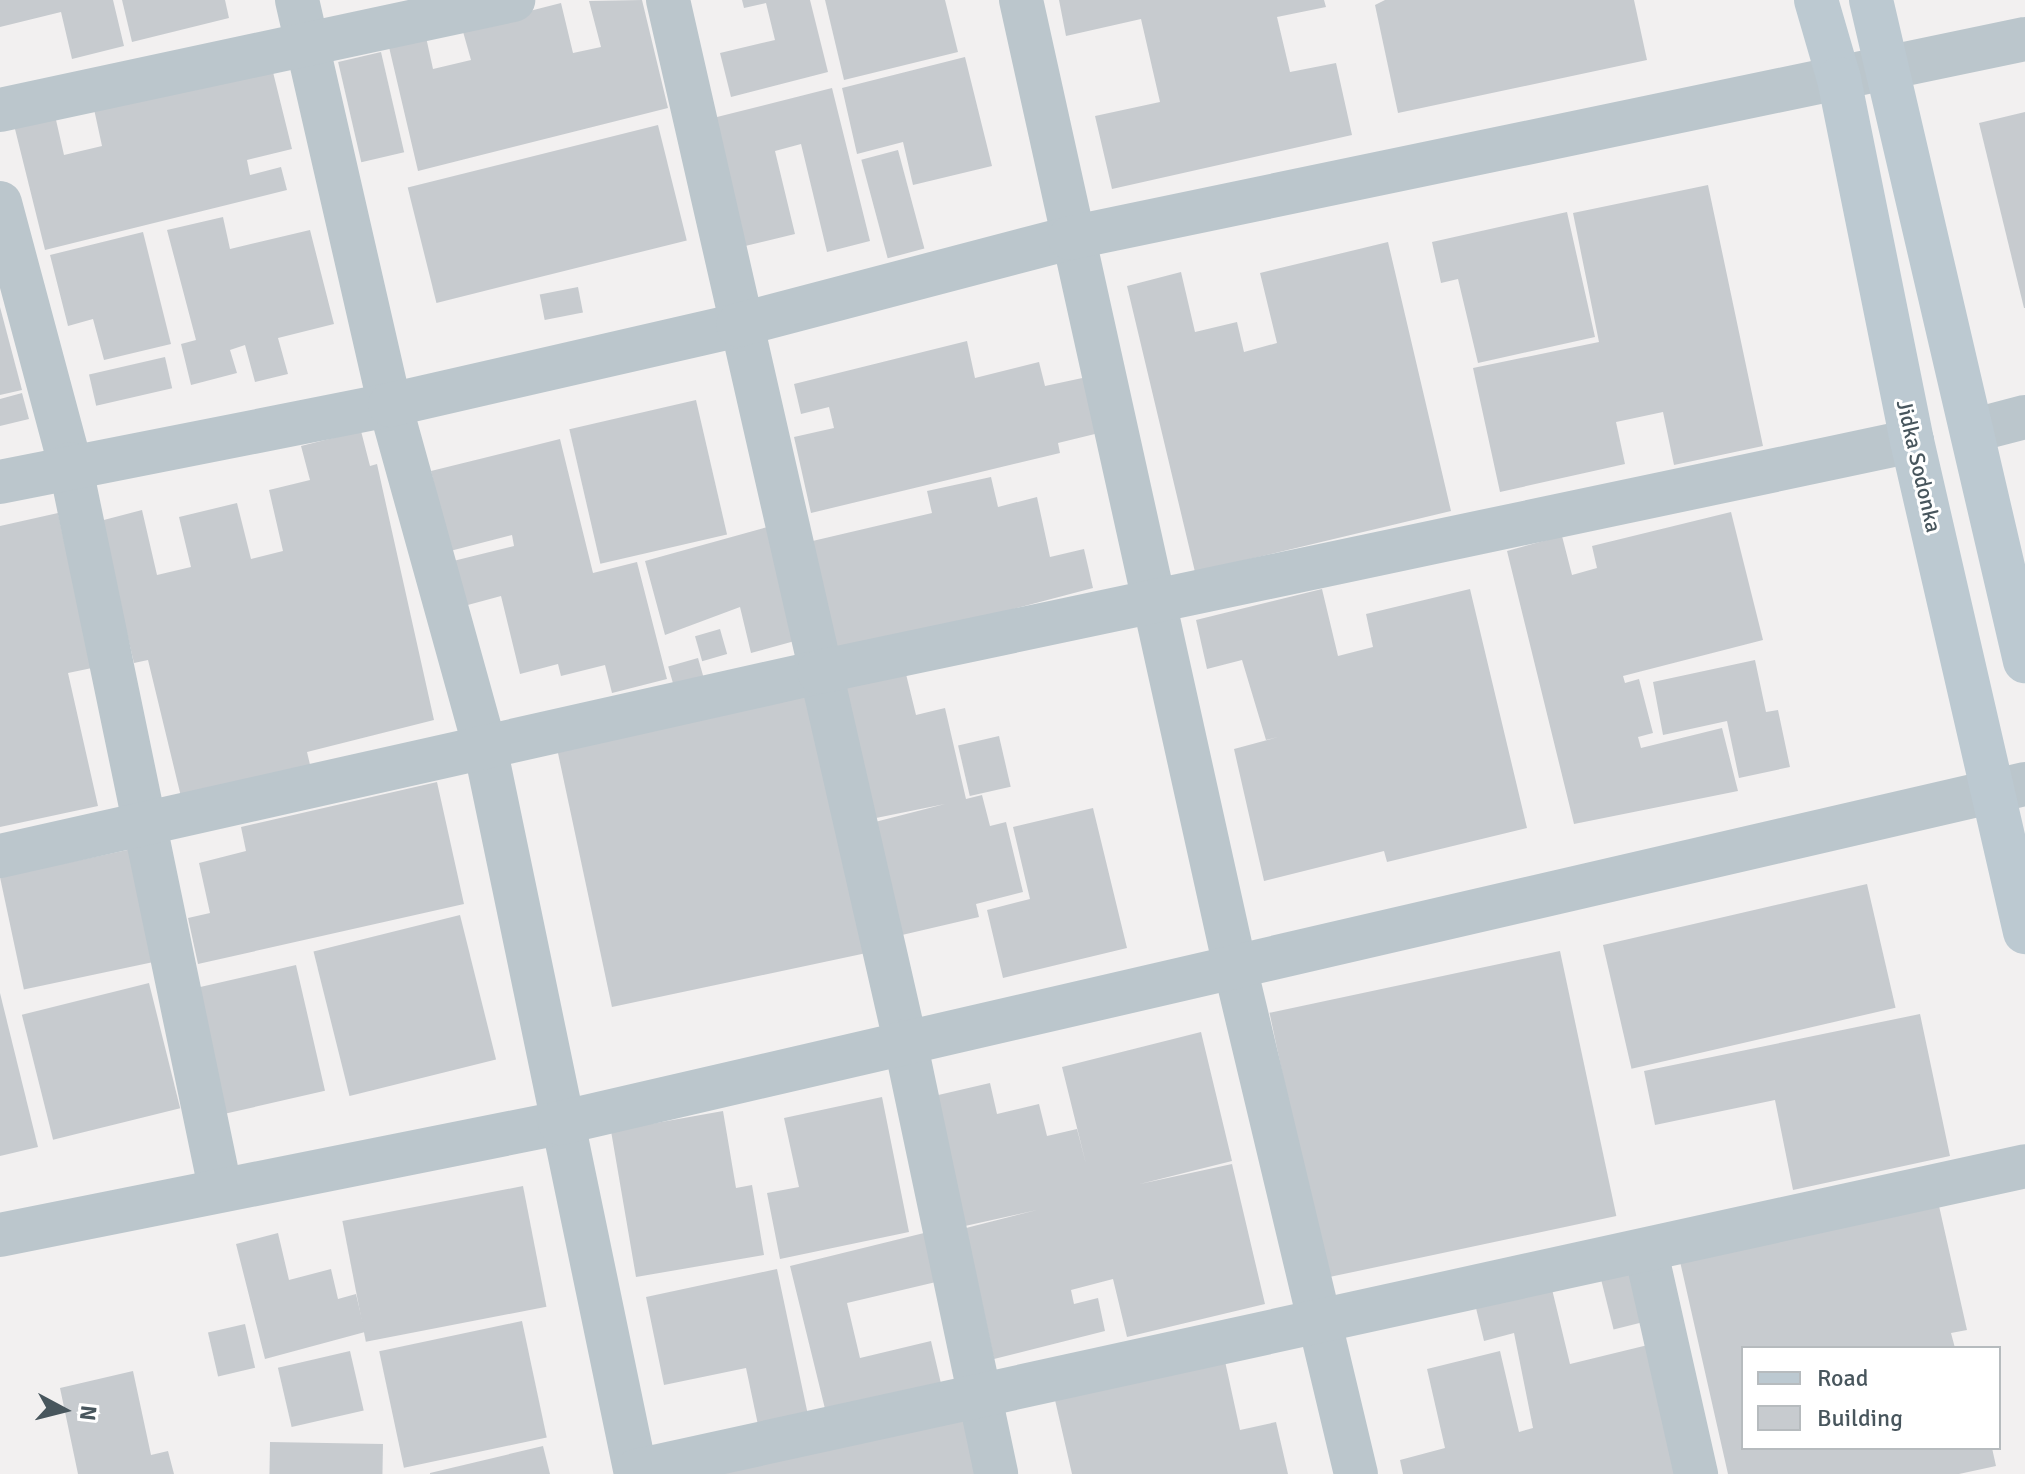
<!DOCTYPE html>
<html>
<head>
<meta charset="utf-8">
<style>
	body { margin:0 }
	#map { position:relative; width:2025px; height:1474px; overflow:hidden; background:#f2f0f0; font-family:Signika,sans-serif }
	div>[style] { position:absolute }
	.building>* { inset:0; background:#c7cbcf; transform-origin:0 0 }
	.street>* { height:44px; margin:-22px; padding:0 22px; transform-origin:22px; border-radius:22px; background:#bbc6cc }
	.secondary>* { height:44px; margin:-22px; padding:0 22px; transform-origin:22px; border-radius:22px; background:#bcc9d1 }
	span { translate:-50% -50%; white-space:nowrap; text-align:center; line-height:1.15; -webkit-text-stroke:6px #fff; paint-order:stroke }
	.street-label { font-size:22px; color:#48565d }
	.legend { position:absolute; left:1741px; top:1346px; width:260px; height:104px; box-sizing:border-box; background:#fff; border:2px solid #b6bbbe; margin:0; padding:10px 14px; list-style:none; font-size:24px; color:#48565d }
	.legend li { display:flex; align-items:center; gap:16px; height:40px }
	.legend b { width:40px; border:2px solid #b6bbbe }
	.north { position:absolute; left:24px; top:1370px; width:80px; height:80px; -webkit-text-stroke:6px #fff; paint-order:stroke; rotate:97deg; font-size:22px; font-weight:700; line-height:32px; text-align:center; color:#48565d }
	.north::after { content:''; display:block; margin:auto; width:28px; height:36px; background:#48565d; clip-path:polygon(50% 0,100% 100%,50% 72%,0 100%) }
</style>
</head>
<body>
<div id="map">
	<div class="building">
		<div style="clip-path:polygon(0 0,113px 0,124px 46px,72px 59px,61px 12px,0 27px)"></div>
		<div style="clip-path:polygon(122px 0,225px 0,229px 18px,132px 42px)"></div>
		<div style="clip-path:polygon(642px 0,668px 108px,418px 171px,389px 47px,426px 37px,433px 69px,471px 60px,462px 28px,561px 3px,573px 53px,601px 47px,589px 1px)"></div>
		<div style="clip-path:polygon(742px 0,810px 0,828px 72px,731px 97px,720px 53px,775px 40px,766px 3px,744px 8px)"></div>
		<div style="clip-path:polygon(825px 0,945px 0,958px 52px,844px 80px)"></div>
		<div style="clip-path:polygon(1059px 0,1324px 0,1326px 7px,1277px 17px,1290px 72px,1336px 63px,1352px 135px,1112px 189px,1095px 116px,1160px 102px,1141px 19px,1066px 36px)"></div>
		<div style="clip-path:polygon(1385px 0,1634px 0,1647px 60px,1398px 113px,1375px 5px)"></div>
		<div style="left:381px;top:52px;width:103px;height:44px;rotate:77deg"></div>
		<div style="clip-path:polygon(965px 57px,992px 166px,913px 185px,903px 142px,857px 154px,842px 88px)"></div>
		<div style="clip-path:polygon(271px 64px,292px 149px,247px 160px,250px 175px,281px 167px,287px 190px,45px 250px,13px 121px,54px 111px,64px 155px,102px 146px,94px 109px)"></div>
		<div style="clip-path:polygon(832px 88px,870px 241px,827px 252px,801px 144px,775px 151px,795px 234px,741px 247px,709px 119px)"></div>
		<div style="clip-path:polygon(2025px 112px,2025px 308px,2024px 308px,1979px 123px)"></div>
		<div style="left:658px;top:125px;width:119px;height:258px;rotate:76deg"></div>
		<div style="left:898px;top:150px;width:102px;height:38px;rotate:75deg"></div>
		<div style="clip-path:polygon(1708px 185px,1763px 446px,1674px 465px,1663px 412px,1616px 422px,1625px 464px,1500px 492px,1473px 368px,1599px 342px,1573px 213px)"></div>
		<div style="clip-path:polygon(1567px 212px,1595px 337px,1478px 363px,1458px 279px,1441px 283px,1432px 242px)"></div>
		<div style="clip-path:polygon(223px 217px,230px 249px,310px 230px,334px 324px,278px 338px,288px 374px,255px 382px,245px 345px,230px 350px,237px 373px,191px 385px,181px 344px,196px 340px,167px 230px)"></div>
		<div style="clip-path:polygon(143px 232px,171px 344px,104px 360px,93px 319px,68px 326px,50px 255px)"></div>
		<div style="clip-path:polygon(1388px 242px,1451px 511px,1195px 572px,1127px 286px,1181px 272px,1195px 332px,1237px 322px,1244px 352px,1277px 343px,1260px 273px)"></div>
		<div style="left:578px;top:287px;width:26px;height:39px;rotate:79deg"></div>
		<div style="clip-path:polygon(0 307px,22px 390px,0 395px)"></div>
		<div style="clip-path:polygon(967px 341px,975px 378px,1039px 362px,1045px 386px,1087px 377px,1099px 433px,1058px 443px,1060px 453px,811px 513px,794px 437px,834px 428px,829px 407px,801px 414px,794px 384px)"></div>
		<div style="left:165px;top:357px;width:32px;height:78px;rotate:77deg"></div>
		<div style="clip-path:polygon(22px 393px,29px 419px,0 426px,0 399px)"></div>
		<div style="left:696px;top:400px;width:138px;height:130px;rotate:77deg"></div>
		<div style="clip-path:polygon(361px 431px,370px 466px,377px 464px,434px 720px,307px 752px,312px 773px,183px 805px,148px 660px,134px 663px,100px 521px,142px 510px,157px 575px,191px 567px,179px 517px,237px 503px,251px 559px,283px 551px,269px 490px,310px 480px,301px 446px)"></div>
		<div style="clip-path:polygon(560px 439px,593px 573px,637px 562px,667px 679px,612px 693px,605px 665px,561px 676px,558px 664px,520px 674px,501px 596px,453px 609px,441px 564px,514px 546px,512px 535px,450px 551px,431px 471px)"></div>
		<div style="clip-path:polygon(991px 477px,998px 507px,1037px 497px,1050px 557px,1084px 549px,1093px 588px,831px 657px,804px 543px,932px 513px,927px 491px)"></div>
		<div style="clip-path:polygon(1731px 512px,1763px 640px,1623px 676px,1625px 683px,1639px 679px,1653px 733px,1638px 737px,1641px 748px,1722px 728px,1738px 791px,1574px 824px,1507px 551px,1562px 536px,1572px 575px,1597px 568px,1592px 546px)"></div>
		<div style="clip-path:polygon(58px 513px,92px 668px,68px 673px,98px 806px,0 827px,0 526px)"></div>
		<div style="clip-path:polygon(771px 526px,802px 639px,751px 653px,740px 607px,665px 635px,645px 561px)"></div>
		<div style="clip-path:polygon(1322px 589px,1338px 656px,1373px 647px,1366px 614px,1470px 589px,1527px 828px,1387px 862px,1384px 851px,1264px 881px,1234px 749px,1278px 737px,1266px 740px,1242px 660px,1207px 669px,1196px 620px)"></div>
		<div style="left:720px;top:629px;width:26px;height:26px;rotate:74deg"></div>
		<div style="left:698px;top:658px;width:25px;height:31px;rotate:74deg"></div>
		<div style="clip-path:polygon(1755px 660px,1766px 712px,1778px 710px,1790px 767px,1739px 778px,1727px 721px,1663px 735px,1653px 682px)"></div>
		<div style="clip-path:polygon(906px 674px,916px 715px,945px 708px,966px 799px,982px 795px,990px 826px,1006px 822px,1023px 892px,976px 904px,979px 917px,902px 935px,875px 822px,945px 804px,876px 818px,845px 688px)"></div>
		<div style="left:810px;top:693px;width:266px;height:259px;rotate:78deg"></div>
		<div style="left:999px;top:736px;width:52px;height:42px;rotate:77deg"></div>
		<div style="clip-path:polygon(437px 782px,464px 904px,198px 964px,188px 918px,210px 913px,199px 863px,246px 851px,241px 827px)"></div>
		<div style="clip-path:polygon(1093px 808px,1127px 948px,1003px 978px,987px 910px,1030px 899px,1013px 827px)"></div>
		<div style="left:132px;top:849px;width:115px;height:135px;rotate:78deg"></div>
		<div style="left:1867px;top:884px;width:127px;height:271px;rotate:77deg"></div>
		<div style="left:460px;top:915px;width:149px;height:151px;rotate:76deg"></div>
		<div style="left:1560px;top:951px;width:271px;height:297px;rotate:78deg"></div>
		<div style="left:296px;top:965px;width:129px;height:105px;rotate:77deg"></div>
		<div style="left:149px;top:983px;width:129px;height:131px;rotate:76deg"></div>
		<div style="clip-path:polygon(0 993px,38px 1147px,0 1156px)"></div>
		<div style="clip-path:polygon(1920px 1014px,1950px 1156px,1793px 1190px,1775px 1100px,1655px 1125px,1644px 1071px)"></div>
		<div style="clip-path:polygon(1201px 1032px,1232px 1161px,1140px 1184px,1232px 1164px,1265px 1304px,1127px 1337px,1113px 1279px,1071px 1290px,1074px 1304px,1098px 1298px,1105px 1331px,994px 1359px,966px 1228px,1037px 1210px,965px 1226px,934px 1096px,990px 1083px,997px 1114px,1039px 1104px,1047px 1136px,1077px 1129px,1086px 1164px,1062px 1067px)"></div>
		<div style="clip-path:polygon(882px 1097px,909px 1232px,780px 1259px,767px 1193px,799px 1187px,784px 1118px)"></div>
		<div style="clip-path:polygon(723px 1111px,736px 1188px,752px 1185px,764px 1255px,636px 1277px,611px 1131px)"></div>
		<div style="left:523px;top:1186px;width:123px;height:184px;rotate:79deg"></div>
		<div style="clip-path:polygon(1937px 1197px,1967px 1330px,1951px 1333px,1955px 1348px,1743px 1348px,1743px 1448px,1992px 1448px,1996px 1466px,1959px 1474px,1728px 1474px,1679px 1257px)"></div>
		<div style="clip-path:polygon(278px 1233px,289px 1280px,331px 1269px,338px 1299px,356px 1294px,365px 1332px,265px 1359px,236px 1244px)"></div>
		<div style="clip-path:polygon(924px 1233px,936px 1282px,847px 1303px,860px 1358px,931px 1341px,943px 1392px,828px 1421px,790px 1266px)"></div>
		<div style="left:1633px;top:1267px;width:56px;height:34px;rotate:76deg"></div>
		<div style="clip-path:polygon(777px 1269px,808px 1415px,758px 1425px,746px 1368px,664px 1385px,646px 1297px)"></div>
		<div style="clip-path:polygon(1551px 1285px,1570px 1364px,1656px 1343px,1687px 1474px,1403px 1474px,1400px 1460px,1445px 1448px,1427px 1369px,1500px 1351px,1519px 1432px,1533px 1428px,1514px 1333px,1484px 1341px,1475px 1304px)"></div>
		<div style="left:522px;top:1321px;width:119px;height:146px;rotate:78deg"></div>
		<div style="left:245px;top:1324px;width:45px;height:38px;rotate:77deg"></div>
		<div style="left:350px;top:1351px;width:61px;height:74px;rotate:77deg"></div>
		<div style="clip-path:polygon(1223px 1352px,1240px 1430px,1276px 1422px,1288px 1474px,1072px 1474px,1055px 1400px)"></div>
		<div style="clip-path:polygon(133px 1371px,151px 1455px,168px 1451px,174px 1474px,78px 1474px,60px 1388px)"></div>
		<div style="clip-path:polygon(965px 1411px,977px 1474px,688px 1474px)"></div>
		<div style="left:270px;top:1442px;width:113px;height:32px;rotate:1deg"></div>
		<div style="clip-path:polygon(543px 1446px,550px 1474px,430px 1474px,430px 1473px)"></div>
	</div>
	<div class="street">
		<div style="left:297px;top:0;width:416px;rotate:77.1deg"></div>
		<div style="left:390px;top:405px;width:355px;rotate:74.5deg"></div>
		<div style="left:485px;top:747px;width:743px;rotate:78.27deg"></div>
		<div style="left:668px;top:0;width:1068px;rotate:77.17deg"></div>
		<div style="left:905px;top:1041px;width:442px;rotate:78.1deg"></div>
		<div style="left:1021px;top:0;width:990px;rotate:77.52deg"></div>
		<div style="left:1235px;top:967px;width:521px;rotate:76.58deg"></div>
		<div style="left:0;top:110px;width:525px;rotate:-12.1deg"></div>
		<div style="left:0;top:203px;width:270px;rotate:75deg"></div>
		<div style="left:70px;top:464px;width:739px;rotate:78.29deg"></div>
		<div style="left:1975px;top:430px;width:52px;rotate:-14.6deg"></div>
		<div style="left:0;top:482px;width:398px;rotate:-11.2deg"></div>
		<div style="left:390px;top:405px;width:357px;rotate:-12.9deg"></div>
		<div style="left:738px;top:325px;width:343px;rotate:-14.7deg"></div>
		<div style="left:1070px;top:238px;width:976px;rotate:-11.77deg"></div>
		<div style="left:0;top:856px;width:839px;rotate:-12.66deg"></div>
		<div style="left:819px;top:672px;width:1117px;rotate:-11.93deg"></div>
		<div style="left:0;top:1235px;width:571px;rotate:-11.31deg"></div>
		<div style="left:560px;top:1123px;width:1504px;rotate:-13.03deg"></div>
		<div style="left:1646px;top:1252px;width:228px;rotate:77.3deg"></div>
		<div style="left:636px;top:1471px;width:1422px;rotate:-12.38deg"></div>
	</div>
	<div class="secondary">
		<div style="left:1816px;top:0;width:82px;rotate:73.8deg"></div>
		<div style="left:1839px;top:79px;width:369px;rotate:78.6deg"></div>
		<div style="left:1912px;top:441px;width:504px;rotate:77.04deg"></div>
		<div style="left:1871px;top:0;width:679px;rotate:76.89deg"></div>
	</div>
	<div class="street-label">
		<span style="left:1919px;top:466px;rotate:77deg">Jidka Sodonka</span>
	</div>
	<ul class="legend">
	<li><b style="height:10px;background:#bcc9d1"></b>Road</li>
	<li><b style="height:22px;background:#c7cbcf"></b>Building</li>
	</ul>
	<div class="north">N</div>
</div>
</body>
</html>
